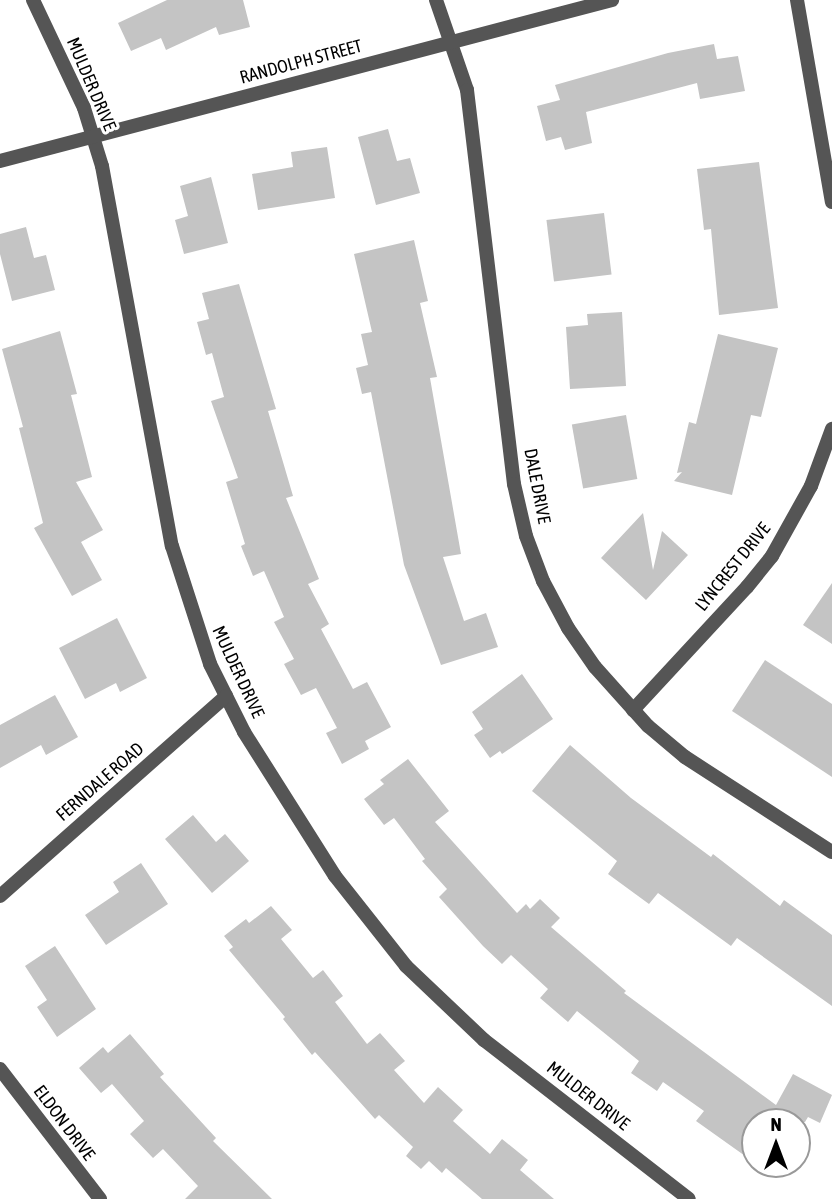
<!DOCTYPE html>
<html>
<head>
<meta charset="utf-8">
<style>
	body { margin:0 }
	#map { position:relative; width:832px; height:1199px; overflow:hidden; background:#fff; font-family:"Asap Condensed",sans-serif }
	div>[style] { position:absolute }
	.building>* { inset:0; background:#c4c4c4; transform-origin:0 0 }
	.minor>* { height:14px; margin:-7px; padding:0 7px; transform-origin:7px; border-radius:7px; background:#555 }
	.tertiary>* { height:14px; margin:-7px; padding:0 7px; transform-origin:7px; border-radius:7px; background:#555 }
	span { translate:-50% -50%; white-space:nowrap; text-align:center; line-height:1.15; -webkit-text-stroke:6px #fff; paint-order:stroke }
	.street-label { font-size:18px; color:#000 }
	.north { position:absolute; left:741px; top:1108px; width:70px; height:70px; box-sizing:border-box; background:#fff; border:2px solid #999; border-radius:50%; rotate:0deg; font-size:19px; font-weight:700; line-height:28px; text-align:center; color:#000 }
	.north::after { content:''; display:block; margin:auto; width:24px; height:32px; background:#000; clip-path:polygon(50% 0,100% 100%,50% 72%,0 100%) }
</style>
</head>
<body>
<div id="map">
	<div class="building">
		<div style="clip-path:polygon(167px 0,243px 0,250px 27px,219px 35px,216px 27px,166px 50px,161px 38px,131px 51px,118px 23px)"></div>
		<div style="clip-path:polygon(714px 44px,717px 59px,738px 56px,745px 91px,700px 99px,697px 83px,586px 112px,592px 143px,565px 150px,561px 137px,546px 141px,537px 106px,560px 100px,555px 85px,668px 53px)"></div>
		<div style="clip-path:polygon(388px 129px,397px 161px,410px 158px,420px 193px,376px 205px,358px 137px)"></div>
		<div style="clip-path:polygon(327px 147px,335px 198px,258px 210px,252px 174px,293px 167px,291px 152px)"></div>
		<div style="clip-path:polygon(759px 162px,778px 308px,719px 315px,711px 229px,704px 230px,697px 169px)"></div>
		<div style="clip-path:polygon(211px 177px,228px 243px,184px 254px,175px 220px,188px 216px,180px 186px)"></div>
		<div style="left:604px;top:213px;width:62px;height:58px;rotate:83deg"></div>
		<div style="clip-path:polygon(26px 227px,34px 258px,46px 255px,55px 290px,12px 301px,0 254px,0 234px)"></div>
		<div style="clip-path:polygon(414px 240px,428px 301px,420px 303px,437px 377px,430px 378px,461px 554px,443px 557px,464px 621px,486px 613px,498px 647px,441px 665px,404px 565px,371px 392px,362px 394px,356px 368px,368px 365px,361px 334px,372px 332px,354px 254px)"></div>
		<div style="clip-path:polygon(239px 284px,276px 409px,268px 411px,293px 496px,286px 498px,319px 579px,308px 584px,329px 624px,321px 629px,353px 689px,367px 682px,391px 727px,365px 741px,369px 749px,342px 764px,326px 733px,337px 728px,316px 688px,301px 695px,284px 664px,294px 659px,274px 622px,284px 617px,264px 571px,253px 576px,241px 546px,245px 544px,226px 482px,238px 478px,211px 401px,224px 397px,212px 353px,206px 355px,197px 322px,209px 319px,202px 293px)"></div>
		<div style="clip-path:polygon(622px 312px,626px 386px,570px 389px,566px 327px,588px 325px,587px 314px)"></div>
		<div style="clip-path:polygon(60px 331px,77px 394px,71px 395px,92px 477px,76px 482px,103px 530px,81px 542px,102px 580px,72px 596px,34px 528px,43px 523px,19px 428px,23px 427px,2px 349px)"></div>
		<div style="clip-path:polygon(718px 334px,778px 348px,761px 417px,751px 415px,732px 495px,674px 481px,682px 472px,677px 473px,689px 422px,696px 424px)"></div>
		<div style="left:626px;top:415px;width:65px;height:55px;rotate:80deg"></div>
		<div style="clip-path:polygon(643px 513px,653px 570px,662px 531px,688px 555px,646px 600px,601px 558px)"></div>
		<div style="clip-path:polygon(832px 583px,832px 644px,803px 625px)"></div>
		<div style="clip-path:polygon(117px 618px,147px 678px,120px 692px,116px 683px,85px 699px,59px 648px)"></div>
		<div style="clip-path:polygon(765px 660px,832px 704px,832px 777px,732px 711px)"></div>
		<div style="clip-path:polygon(522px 674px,553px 719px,502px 754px,500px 751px,490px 758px,474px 735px,483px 729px,472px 712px)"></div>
		<div style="clip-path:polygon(55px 695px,78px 737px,46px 755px,41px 745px,0 768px,0 725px)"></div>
		<div style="clip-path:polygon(570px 745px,631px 798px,711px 857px,713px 854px,780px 906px,784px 900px,832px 935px,832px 1006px,737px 938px,731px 946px,658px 893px,649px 904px,608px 874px,617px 861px,532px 791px)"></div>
		<div style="clip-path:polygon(408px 759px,449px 811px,435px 822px,517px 913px,526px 904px,530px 909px,540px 899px,560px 918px,551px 927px,626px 991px,624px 993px,776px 1105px,793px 1074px,832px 1095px,820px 1123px,808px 1117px,805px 1122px,755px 1122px,755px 1163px,696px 1121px,704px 1111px,663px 1082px,657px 1091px,631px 1073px,639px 1061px,577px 1011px,568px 1022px,540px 998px,548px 989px,511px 955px,502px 964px,483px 946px,439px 897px,447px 889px,422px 861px,425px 859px,394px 818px,384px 825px,364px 799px,384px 784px,380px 780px)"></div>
		<div style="clip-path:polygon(193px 815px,216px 842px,225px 834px,249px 861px,212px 893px,165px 839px)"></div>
		<div style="clip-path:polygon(141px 863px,168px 904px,106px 945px,85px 915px,119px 892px,113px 882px)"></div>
		<div style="clip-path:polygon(271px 906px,292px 930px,281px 939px,313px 978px,323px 970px,343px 996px,335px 1002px,367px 1044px,380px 1033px,405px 1061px,394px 1070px,424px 1103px,438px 1087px,463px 1110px,453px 1121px,490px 1154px,502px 1139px,528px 1160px,520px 1170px,554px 1199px,482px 1199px,446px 1168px,442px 1173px,429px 1161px,421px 1169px,406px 1156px,413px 1147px,379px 1115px,375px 1119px,315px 1052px,312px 1055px,283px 1019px,285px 1017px,229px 950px,233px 947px,224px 936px,246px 919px,249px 923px)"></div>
		<div style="clip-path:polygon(55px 946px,96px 1009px,57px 1037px,37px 1007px,47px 1000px,25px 966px)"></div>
		<div style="clip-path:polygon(130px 1034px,164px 1074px,160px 1077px,216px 1138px,213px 1141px,272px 1199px,185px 1199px,198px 1186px,163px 1149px,153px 1158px,130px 1134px,144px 1121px,112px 1084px,101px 1093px,79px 1068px,103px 1047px,108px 1053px)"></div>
	</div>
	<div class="minor">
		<div style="left:33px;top:0;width:119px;rotate:64.7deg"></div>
		<div style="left:84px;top:108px;width:61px;rotate:72.8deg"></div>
		<div style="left:102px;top:166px;width:386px;rotate:79.6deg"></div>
		<div style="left:172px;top:546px;width:124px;rotate:72.1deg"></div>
		<div style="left:210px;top:664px;width:76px;rotate:63.4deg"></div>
		<div style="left:244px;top:732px;width:170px;rotate:57.7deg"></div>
		<div style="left:335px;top:876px;width:115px;rotate:51.7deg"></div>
		<div style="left:406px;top:966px;width:108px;rotate:43.5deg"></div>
		<div style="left:484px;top:1040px;width:259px;rotate:37.8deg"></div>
		<div style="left:436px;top:0;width:95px;rotate:71deg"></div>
		<div style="left:467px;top:90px;width:397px;rotate:83.2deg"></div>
		<div style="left:514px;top:484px;width:53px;rotate:77deg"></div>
		<div style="left:526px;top:536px;width:48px;rotate:69.3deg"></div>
		<div style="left:543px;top:581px;width:53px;rotate:62deg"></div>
		<div style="left:568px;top:628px;width:47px;rotate:55.3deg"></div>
		<div style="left:595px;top:667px;width:79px;rotate:48.1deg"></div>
		<div style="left:648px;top:726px;width:48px;rotate:40deg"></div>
		<div style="left:685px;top:757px;width:175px;rotate:32.9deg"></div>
		<div style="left:797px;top:0;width:205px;rotate:80.2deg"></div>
		<div style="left:633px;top:710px;width:168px;rotate:-47.2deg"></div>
		<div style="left:747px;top:587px;width:40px;rotate:-51deg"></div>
		<div style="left:772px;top:556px;width:80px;rotate:-60.9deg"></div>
		<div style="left:811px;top:486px;width:61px;rotate:-69.8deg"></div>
		<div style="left:0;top:896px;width:302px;rotate:-41.5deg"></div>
		<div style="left:0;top:1069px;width:164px;rotate:52.4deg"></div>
	</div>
	<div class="tertiary">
		<div style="left:0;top:161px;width:633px;rotate:-14.74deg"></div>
	</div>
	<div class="street-label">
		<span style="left:301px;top:62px;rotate:-15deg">RANDOLPH STREET</span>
		<span style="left:91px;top:84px;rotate:67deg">MULDER DRIVE</span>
		<span style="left:537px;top:486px;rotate:79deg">DALE DRIVE</span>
		<span style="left:733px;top:567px;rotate:-51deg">LYNCREST DRIVE</span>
		<span style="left:238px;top:672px;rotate:65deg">MULDER DRIVE</span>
		<span style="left:100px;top:782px;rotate:-41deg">FERNDALE ROAD</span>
		<span style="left:588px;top:1096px;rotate:38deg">MULDER DRIVE</span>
		<span style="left:64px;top:1123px;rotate:53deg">ELDON DRIVE</span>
	</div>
	<div class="north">N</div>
</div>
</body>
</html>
